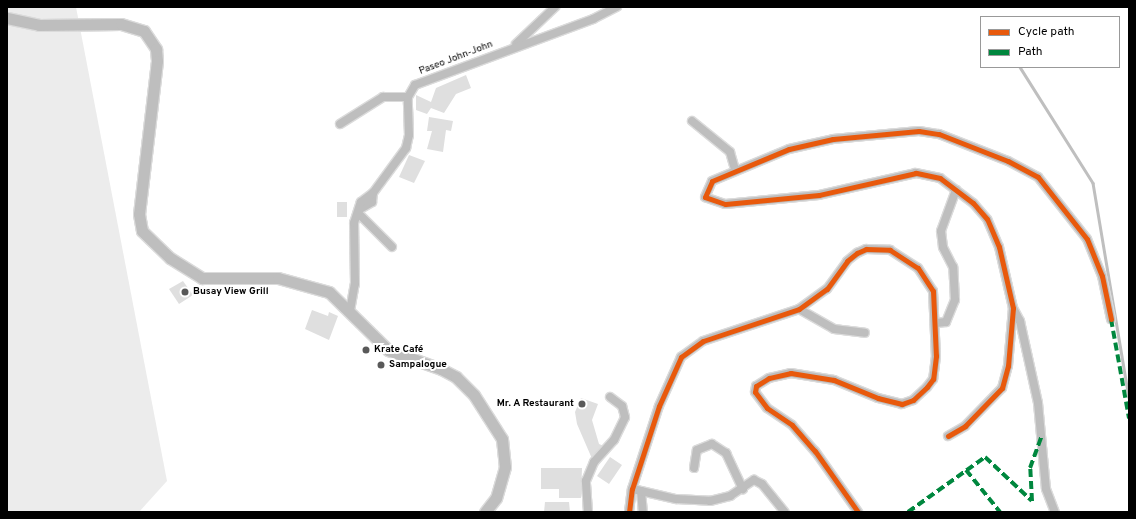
<!DOCTYPE html>
<meta charset="utf-8">
<style>
body{margin:0}
#map{position:relative;width:1136px;height:519px;overflow:hidden;background:#fff;font-family:Overpass,sans-serif}
div>[style]{position:absolute}
.green>*{inset:0;background:#ececec}
.stream>*{height:2.5px;margin:-1.25px;padding:0 1.25px;transform-origin:1.25px;border-radius:1.25px;background:#bfbfbf}
.building>*{inset:0;background:#dfdfdf}
.roads{filter:drop-shadow(1px 0 #dbdbdb) drop-shadow(-1px 0 #dbdbdb) drop-shadow(0 1px #dbdbdb) drop-shadow(0 -1px #dbdbdb)}
.minor>*{height:8px;margin:-4px;padding:0 4px;transform-origin:4px;border-radius:4px;background:#bebebe}
.major>*{height:11px;margin:-5.5px;padding:0 5.5px;transform-origin:5.5px;border-radius:5.5px;background:#bebebe}
.quiet>*{height:4px;margin-top:-2px;transform-origin:0;background:repeating-linear-gradient(90deg,#00873e 0 8px,transparent 0 12px)}
.cycleway>*{height:5px;margin:-2.5px;padding:0 2.5px;transform-origin:2.5px;border-radius:2.5px;background:#e8590c}
.dots>*{width:11px;height:11px;translate:-50% -50%;box-sizing:border-box;border:2px solid #fff;border-radius:50%}
span{translate:-50% -50%;white-space:nowrap;text-align:center;line-height:1.15;-webkit-text-stroke:4px #fff;paint-order:stroke}
.street-label{font-size:10px;color:#000}
.poi-label{font-size:10px;color:#000;font-weight:700}
.left{translate:0 -50%;text-align:left}
.right{translate:-100% -50%;text-align:right}
.frame{position:absolute;inset:0;border:8px solid #000;pointer-events:none}
.legend{position:absolute;left:980px;top:16px;width:140px;height:52px;box-sizing:border-box;background:#fff;border:1px solid #999;margin:0;padding:5px 7px;list-style:none;font-size:12px;color:#000}
.legend li{display:flex;align-items:center;gap:8px;height:20px}
.legend b{width:20px;border:1px solid #999}
</style>
<div id="map">
<div class="green">
<div style="clip-path:polygon(7px 7px,76px 7px,167px 481px,139px 512px,7px 512px)"></div>
</div>
<div class="stream">
<div style="left:1020px;top:67px;width:137px;rotate:57.8deg"></div>
<div style="left:1093px;top:183px;width:217px;rotate:80.5deg"></div>
</div>
<div class="building">
<div style="clip-path:polygon(466px 75px,471px 88px,456px 94px,444px 113px,431px 108px,427px 114px,416px 110px,416px 95px,431px 102px,436px 88px)"></div>
<div style="clip-path:polygon(429px 117px,453px 121px,451px 131px,446px 130px,443px 152px,427px 149px,432px 131px,427px 131px)"></div>
<div style="clip-path:polygon(409px 155px,425px 161px,414px 183px,399px 177px)"></div>
<div style="clip-path:polygon(337px 202px,347px 202px,347px 217px,337px 217px)"></div>
<div style="clip-path:polygon(183px 281px,193px 295px,179px 304px,169px 289px)"></div>
<div style="clip-path:polygon(312px 310px,328px 316px,329px 312px,338px 316px,329px 340px,305px 329px)"></div>
<div style="clip-path:polygon(581px 398px,598px 404px,592px 420px,599px 444px,604px 446px,593px 461px,577px 424px,575px 412px)"></div>
<div style="clip-path:polygon(610px 457px,622px 465px,609px 484px,597px 476px)"></div>
<div style="clip-path:polygon(541px 468px,582px 468px,581px 498px,559px 498px,559px 489px,541px 489px)"></div>
<div style="clip-path:polygon(545px 502px,569px 502px,570px 512px,544px 512px)"></div>
</div>
<div class="roads">
<div class="minor">
<div style="left:516px;top:44px;width:54px;rotate:-43.5deg"></div>
<div style="left:692px;top:121px;width:49px;rotate:39.2deg"></div>
<div style="left:730px;top:152px;width:19px;rotate:74deg"></div>
<div style="left:340px;top:124px;width:51px;rotate:-32.1deg"></div>
<div style="left:383px;top:97px;width:25px"></div>
<div style="left:360px;top:209px;width:14px;rotate:-30deg"></div>
<div style="left:372px;top:202px;width:9px;rotate:-84deg"></div>
<div style="left:373px;top:193px;width:56px;rotate:-53.7deg"></div>
<div style="left:406px;top:148px;width:13px;rotate:-77deg"></div>
<div style="left:409px;top:135px;width:38px;rotate:-92deg"></div>
<div style="left:408px;top:97px;width:14px;rotate:-60deg"></div>
<div style="left:415px;top:85px;width:190px;rotate:-20.3deg"></div>
<div style="left:593px;top:19px;width:27px;rotate:-27deg"></div>
<div style="left:358px;top:213px;width:48px;rotate:45deg"></div>
<div style="left:1013px;top:308px;width:15px;rotate:62deg"></div>
<div style="left:1020px;top:321px;width:84px;rotate:77.6deg"></div>
<div style="left:1038px;top:403px;width:86px;rotate:84.7deg"></div>
<div style="left:1046px;top:489px;width:25px;rotate:69deg"></div>
<div style="left:799px;top:309px;width:40px;rotate:29.7deg"></div>
<div style="left:834px;top:329px;width:31px;rotate:7deg"></div>
<div style="left:350px;top:311px;width:27px;rotate:-80deg"></div>
<div style="left:355px;top:284px;width:61px;rotate:-90.9deg"></div>
<div style="left:354px;top:223px;width:22px;rotate:-72deg"></div>
<div style="left:361px;top:202px;width:15px;rotate:-37deg"></div>
<div style="left:936px;top:323px;width:10px;rotate:-6deg"></div>
<div style="left:946px;top:322px;width:24px;rotate:-68deg"></div>
<div style="left:955px;top:300px;width:33px;rotate:-93deg"></div>
<div style="left:953px;top:267px;width:22px;rotate:-117deg"></div>
<div style="left:943px;top:247px;width:16px;rotate:-97deg"></div>
<div style="left:941px;top:231px;width:44px;rotate:-69.9deg"></div>
<div style="left:948px;top:436px;width:20px;rotate:-30deg"></div>
<div style="left:965px;top:426px;width:53px;rotate:-45.8deg"></div>
<div style="left:1002px;top:388px;width:23px;rotate:-75deg"></div>
<div style="left:1008px;top:366px;width:58px;rotate:-85.1deg"></div>
<div style="left:1013px;top:308px;width:63px;rotate:-102.9deg"></div>
<div style="left:999px;top:247px;width:30px;rotate:-113deg"></div>
<div style="left:987px;top:219px;width:21px;rotate:-131deg"></div>
<div style="left:973px;top:203px;width:41px;rotate:-142.9deg"></div>
<div style="left:940px;top:178px;width:25px;rotate:-168deg"></div>
<div style="left:916px;top:173px;width:99px;rotate:167.2deg"></div>
<div style="left:819px;top:195px;width:94px;rotate:174.5deg"></div>
<div style="left:725px;top:204px;width:21px;rotate:-161deg"></div>
<div style="left:705px;top:197px;width:17px;rotate:-66deg"></div>
<div style="left:712px;top:181px;width:83px;rotate:-22.6deg"></div>
<div style="left:789px;top:149px;width:45px;rotate:-12.8deg"></div>
<div style="left:833px;top:139px;width:86px;rotate:-5.3deg"></div>
<div style="left:919px;top:131px;width:20px;rotate:9deg"></div>
<div style="left:939px;top:134px;width:74px;rotate:21.4deg"></div>
<div style="left:1008px;top:161px;width:34px;rotate:28deg"></div>
<div style="left:1038px;top:177px;width:79px;rotate:51.7deg"></div>
<div style="left:1087px;top:239px;width:40px;rotate:68deg"></div>
<div style="left:1102px;top:276px;width:44px;rotate:78.2deg"></div>
<div style="left:694px;top:468px;width:18px;rotate:-81deg"></div>
<div style="left:697px;top:450px;width:16px;rotate:-22deg"></div>
<div style="left:712px;top:444px;width:17px;rotate:33deg"></div>
<div style="left:726px;top:453px;width:40px;rotate:65deg"></div>
<div style="left:637px;top:490px;width:4px;rotate:14deg"></div>
<div style="left:641px;top:491px;width:21px;rotate:85deg"></div>
<div style="left:641px;top:491px;width:36px;rotate:13deg"></div>
<div style="left:676px;top:499px;width:34px;rotate:3deg"></div>
<div style="left:710px;top:501px;width:21px;rotate:-14deg"></div>
<div style="left:730px;top:496px;width:29px;rotate:-34deg"></div>
<div style="left:754px;top:480px;width:9px;rotate:27deg"></div>
<div style="left:762px;top:484px;width:36px;rotate:51deg"></div>
<div style="left:588px;top:512px;width:31px;rotate:-94deg"></div>
<div style="left:586px;top:481px;width:21px;rotate:-67deg"></div>
<div style="left:594px;top:462px;width:30px;rotate:-48deg"></div>
<div style="left:614px;top:440px;width:25px;rotate:-64deg"></div>
<div style="left:625px;top:417px;width:11px;rotate:-105deg"></div>
<div style="left:622px;top:406px;width:15px;rotate:-143deg"></div>
<div style="left:629px;top:512px;width:23px;rotate:-83deg"></div>
<div style="left:632px;top:489px;width:87px;rotate:-72deg"></div>
<div style="left:659px;top:406px;width:54px;rotate:-65.8deg"></div>
<div style="left:681px;top:357px;width:27px;rotate:-36deg"></div>
<div style="left:703px;top:341px;width:101px;rotate:-18.4deg"></div>
<div style="left:799px;top:309px;width:34px;rotate:-36deg"></div>
<div style="left:827px;top:289px;width:34px;rotate:-54deg"></div>
<div style="left:847px;top:261px;width:13px;rotate:-39deg"></div>
<div style="left:857px;top:253px;width:10px;rotate:-24deg"></div>
<div style="left:866px;top:249px;width:24px;rotate:2deg"></div>
<div style="left:890px;top:250px;width:33px;rotate:33deg"></div>
<div style="left:918px;top:268px;width:27px;rotate:57deg"></div>
<div style="left:933px;top:291px;width:65px;rotate:87.4deg"></div>
<div style="left:936px;top:356px;width:23px;rotate:97deg"></div>
<div style="left:933px;top:379px;width:10px;rotate:127deg"></div>
<div style="left:927px;top:387px;width:19px;rotate:137deg"></div>
<div style="left:913px;top:400px;width:12px;rotate:160deg"></div>
<div style="left:902px;top:404px;width:25px;rotate:-166deg"></div>
<div style="left:878px;top:398px;width:48px;rotate:-157.8deg"></div>
<div style="left:834px;top:380px;width:44px;rotate:-170.8deg"></div>
<div style="left:791px;top:373px;width:23px;rotate:167deg"></div>
<div style="left:769px;top:378px;width:15px;rotate:148deg"></div>
<div style="left:756px;top:386px;width:6px;rotate:99deg"></div>
<div style="left:755px;top:392px;width:20px;rotate:53deg"></div>
<div style="left:767px;top:408px;width:30px;rotate:34deg"></div>
<div style="left:792px;top:425px;width:35px;rotate:49deg"></div>
<div style="left:815px;top:451px;width:75px;rotate:54.8deg"></div>
</div>
<div class="major">
<div style="left:7px;top:18px;width:33px;rotate:12deg"></div>
<div style="left:39px;top:25px;width:82px;rotate:-0.7deg"></div>
<div style="left:121px;top:24px;width:24px;rotate:17deg"></div>
<div style="left:144px;top:31px;width:22px;rotate:56deg"></div>
<div style="left:156px;top:49px;width:12px;rotate:85deg"></div>
<div style="left:157px;top:61px;width:154px;rotate:96.7deg"></div>
<div style="left:139px;top:214px;width:17px;rotate:80deg"></div>
<div style="left:142px;top:231px;width:39px;rotate:44deg"></div>
<div style="left:170px;top:258px;width:38px;rotate:32deg"></div>
<div style="left:202px;top:278px;width:76px"></div>
<div style="left:278px;top:278px;width:53px;rotate:15.4deg"></div>
<div style="left:329px;top:292px;width:83px;rotate:44.5deg"></div>
<div style="left:388px;top:350px;width:56px;rotate:19.7deg"></div>
<div style="left:441px;top:369px;width:17px;rotate:28deg"></div>
<div style="left:456px;top:377px;width:25px;rotate:45deg"></div>
<div style="left:474px;top:395px;width:52px;rotate:57.5deg"></div>
<div style="left:502px;top:439px;width:28px;rotate:84deg"></div>
<div style="left:505px;top:467px;width:32px;rotate:106deg"></div>
<div style="left:496px;top:498px;width:18px;rotate:128deg"></div>
</div>
</div>
<div class="quiet">
<div style="left:1111px;top:319px;width:101px;rotate:79.7deg"></div>
<div style="left:966px;top:470px;width:54px;rotate:51deg"></div>
<div style="left:908px;top:512px;width:95px;rotate:-35.5deg"></div>
<div style="left:985px;top:457px;width:64px;rotate:43.1deg"></div>
<div style="left:1032px;top:501px;width:33px;rotate:-93deg"></div>
<div style="left:1030px;top:468px;width:35px;rotate:-70deg"></div>
</div>
<div class="cycleway">
<div style="left:948px;top:436px;width:20px;rotate:-30deg"></div>
<div style="left:965px;top:426px;width:53px;rotate:-45.8deg"></div>
<div style="left:1002px;top:388px;width:23px;rotate:-75deg"></div>
<div style="left:1008px;top:366px;width:58px;rotate:-85.1deg"></div>
<div style="left:1013px;top:308px;width:63px;rotate:-102.9deg"></div>
<div style="left:999px;top:247px;width:30px;rotate:-113deg"></div>
<div style="left:987px;top:219px;width:21px;rotate:-131deg"></div>
<div style="left:973px;top:203px;width:41px;rotate:-142.9deg"></div>
<div style="left:940px;top:178px;width:25px;rotate:-168deg"></div>
<div style="left:916px;top:173px;width:99px;rotate:167.2deg"></div>
<div style="left:819px;top:195px;width:94px;rotate:174.5deg"></div>
<div style="left:725px;top:204px;width:21px;rotate:-161deg"></div>
<div style="left:705px;top:197px;width:17px;rotate:-66deg"></div>
<div style="left:712px;top:181px;width:83px;rotate:-22.6deg"></div>
<div style="left:789px;top:149px;width:45px;rotate:-12.8deg"></div>
<div style="left:833px;top:139px;width:86px;rotate:-5.3deg"></div>
<div style="left:919px;top:131px;width:20px;rotate:9deg"></div>
<div style="left:939px;top:134px;width:74px;rotate:21.4deg"></div>
<div style="left:1008px;top:161px;width:34px;rotate:28deg"></div>
<div style="left:1038px;top:177px;width:79px;rotate:51.7deg"></div>
<div style="left:1087px;top:239px;width:40px;rotate:68deg"></div>
<div style="left:1102px;top:276px;width:44px;rotate:78.2deg"></div>
<div style="left:629px;top:512px;width:23px;rotate:-83deg"></div>
<div style="left:632px;top:489px;width:87px;rotate:-72deg"></div>
<div style="left:659px;top:406px;width:54px;rotate:-65.8deg"></div>
<div style="left:681px;top:357px;width:27px;rotate:-36deg"></div>
<div style="left:703px;top:341px;width:101px;rotate:-18.4deg"></div>
<div style="left:799px;top:309px;width:34px;rotate:-36deg"></div>
<div style="left:827px;top:289px;width:34px;rotate:-54deg"></div>
<div style="left:847px;top:261px;width:13px;rotate:-39deg"></div>
<div style="left:857px;top:253px;width:10px;rotate:-24deg"></div>
<div style="left:866px;top:249px;width:24px;rotate:2deg"></div>
<div style="left:890px;top:250px;width:33px;rotate:33deg"></div>
<div style="left:918px;top:268px;width:27px;rotate:57deg"></div>
<div style="left:933px;top:291px;width:65px;rotate:87.4deg"></div>
<div style="left:936px;top:356px;width:23px;rotate:97deg"></div>
<div style="left:933px;top:379px;width:10px;rotate:127deg"></div>
<div style="left:927px;top:387px;width:19px;rotate:137deg"></div>
<div style="left:913px;top:400px;width:12px;rotate:160deg"></div>
<div style="left:902px;top:404px;width:25px;rotate:-166deg"></div>
<div style="left:878px;top:398px;width:48px;rotate:-157.8deg"></div>
<div style="left:834px;top:380px;width:44px;rotate:-170.8deg"></div>
<div style="left:791px;top:373px;width:23px;rotate:167deg"></div>
<div style="left:769px;top:378px;width:15px;rotate:148deg"></div>
<div style="left:756px;top:386px;width:6px;rotate:99deg"></div>
<div style="left:755px;top:392px;width:20px;rotate:53deg"></div>
<div style="left:767px;top:408px;width:30px;rotate:34deg"></div>
<div style="left:792px;top:425px;width:35px;rotate:49deg"></div>
<div style="left:815px;top:451px;width:75px;rotate:54.8deg"></div>
</div>
<div class="dots">
<div style="left:185px;top:292px;background:#595959"></div>
<div style="left:366px;top:350px;background:#595959"></div>
<div style="left:381px;top:365px;background:#595959"></div>
<div style="left:582px;top:404px;background:#595959"></div>
</div>
<div class="street-label">
<span style="left:456px;top:58px;rotate:-21deg">Paseo John-John</span>
</div>
<div class="poi-label">
<span class="left" style="left:193px;top:292px">Busay View Grill</span>
<span class="left" style="left:374px;top:350px">Krate Café</span>
<span class="left" style="left:389px;top:365px">Sampalogue</span>
<span class="right" style="left:574px;top:404px">Mr. A Restaurant</span>
</div>
<div class="frame"></div>
<ul class="legend">
<li><b style="height:5px;background:#e8590c"></b>Cycle path</li>
<li><b style="height:5px;background:#00873e"></b>Path</li>
</ul>
</div>
